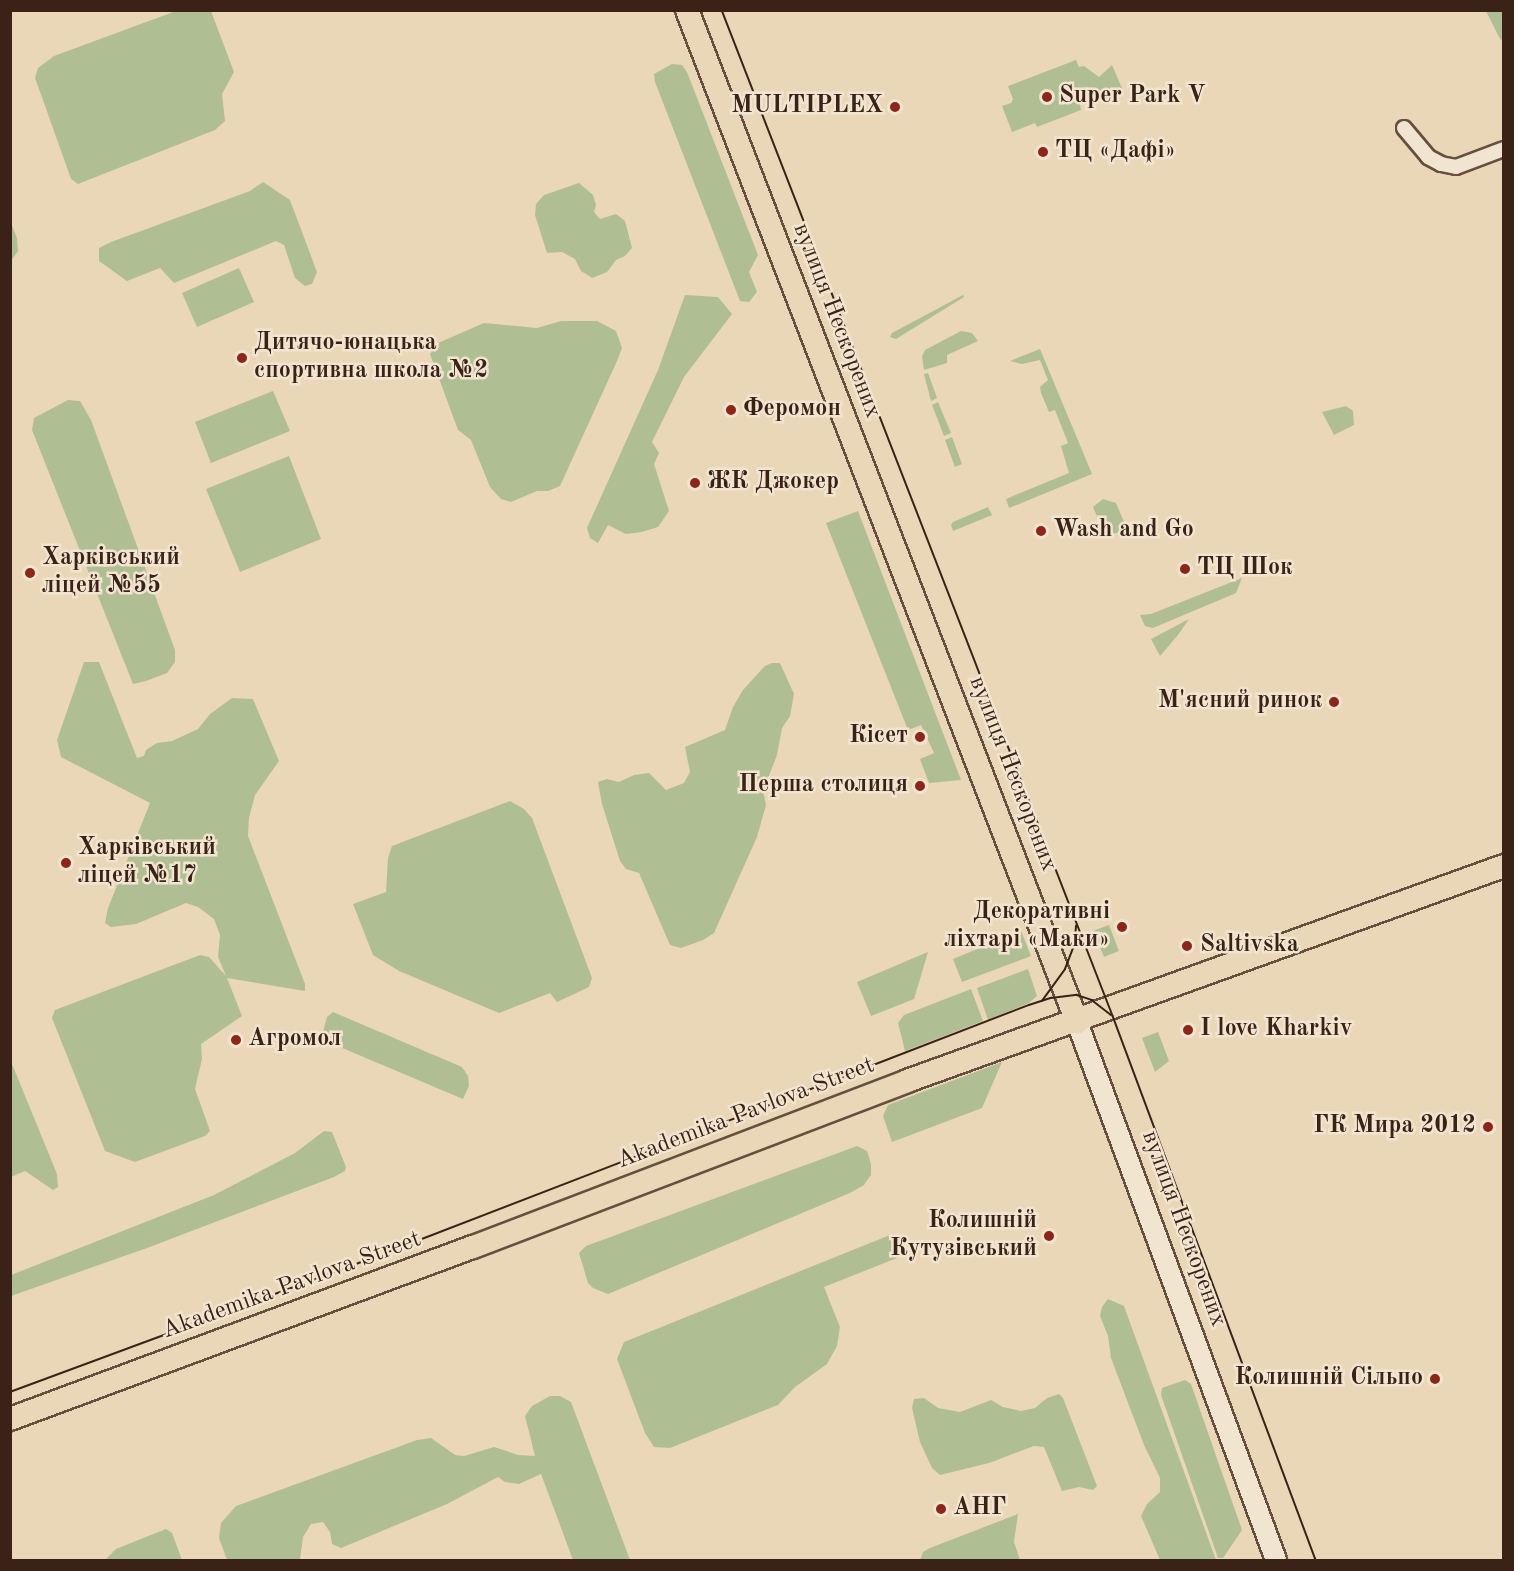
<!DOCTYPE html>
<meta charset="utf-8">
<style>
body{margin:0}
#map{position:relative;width:1514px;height:1571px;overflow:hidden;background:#e9d7b7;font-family:"Old Standard TT",serif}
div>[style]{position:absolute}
.green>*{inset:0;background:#b0bf93}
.roads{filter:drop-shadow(2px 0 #664f3f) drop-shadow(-2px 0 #664f3f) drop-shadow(0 2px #664f3f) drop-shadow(0 -2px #664f3f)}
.minor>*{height:14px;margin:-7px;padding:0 7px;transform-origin:7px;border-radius:7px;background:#f1e5d0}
.secondary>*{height:20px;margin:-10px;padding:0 10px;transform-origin:10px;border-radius:10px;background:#f1e5d0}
.primary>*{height:22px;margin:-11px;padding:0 11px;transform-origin:11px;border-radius:11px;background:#e9d7b7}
.tram>*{height:1.5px;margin:-0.75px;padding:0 0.75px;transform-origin:0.75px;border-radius:0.75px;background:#3a2217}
.dots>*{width:16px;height:16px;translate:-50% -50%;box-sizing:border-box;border:3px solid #f1e5d0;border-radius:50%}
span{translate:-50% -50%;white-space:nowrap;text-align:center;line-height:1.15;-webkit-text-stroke:5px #f1e5d0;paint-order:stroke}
.poi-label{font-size:24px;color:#3a2217;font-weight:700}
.left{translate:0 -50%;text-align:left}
.right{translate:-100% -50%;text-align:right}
.street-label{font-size:24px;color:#3a2217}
.frame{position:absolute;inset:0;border:12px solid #3a2217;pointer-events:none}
</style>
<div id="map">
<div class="green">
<div style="clip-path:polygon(176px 11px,211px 11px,234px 72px,222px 94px,225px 121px,215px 130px,78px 184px,71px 179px,43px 100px,35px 78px,38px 68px,54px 56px)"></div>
<div style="clip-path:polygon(1486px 11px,1503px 11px,1503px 42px,1499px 37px)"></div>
<div style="clip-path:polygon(1076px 60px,1079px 67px,1084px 66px,1099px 77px,1112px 65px,1122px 88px,1103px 96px,1098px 91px,1079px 98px,1081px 110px,1037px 127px,1035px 123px,1012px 132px,1002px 106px,1011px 103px,1013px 99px,1008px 86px)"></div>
<div style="clip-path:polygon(672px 64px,682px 65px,687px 72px,758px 255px,749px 272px,757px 292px,749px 302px,740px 301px,655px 82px,654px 74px)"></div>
<div style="clip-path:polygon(263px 182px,290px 200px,317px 272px,312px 284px,305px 286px,295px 278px,284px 245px,276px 241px,174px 283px,160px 268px,127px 281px,99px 261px,99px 248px,111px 242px,250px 191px)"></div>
<div style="clip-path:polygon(579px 183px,593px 195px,596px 205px,594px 212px,600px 219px,616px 214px,625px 221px,632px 248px,625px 256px,616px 260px,607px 272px,592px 278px,581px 271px,575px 259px,562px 252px,547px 253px,535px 215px,536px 204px,544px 195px)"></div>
<div style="clip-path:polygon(10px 220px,17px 238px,18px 251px,11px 261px)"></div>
<div style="clip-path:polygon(239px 268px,254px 302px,197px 327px,182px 293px)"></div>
<div style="clip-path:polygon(685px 295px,718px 297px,732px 314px,684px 377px,652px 442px,659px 453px,654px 464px,669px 511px,658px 527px,642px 532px,626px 534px,608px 525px,598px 543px,590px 538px,587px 528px,658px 370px)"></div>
<div style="clip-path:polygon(963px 295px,964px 297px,896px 339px,890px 337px,892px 333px)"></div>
<div style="clip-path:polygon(561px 321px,597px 321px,616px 331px,622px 348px,617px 361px,560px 486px,548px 491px,537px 491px,511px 502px,501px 499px,490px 487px,471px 440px,458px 430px,430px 354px,438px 343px,484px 323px,537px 328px)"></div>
<div style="clip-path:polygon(961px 331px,972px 333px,978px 341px,947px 355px,947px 363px,924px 370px,922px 356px,925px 350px)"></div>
<div style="clip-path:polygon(1040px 349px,1092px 474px,1009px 508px,1006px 499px,1069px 473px,1061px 446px,1068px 443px,1055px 410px,1049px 412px,1041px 393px,1040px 387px,1048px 380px,1040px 360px,1022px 364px,1010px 361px)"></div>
<div style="clip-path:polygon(928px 373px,937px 398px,931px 401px,924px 374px)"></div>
<div style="clip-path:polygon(273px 391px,290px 431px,211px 463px,195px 422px)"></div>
<div style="clip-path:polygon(68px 400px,80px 401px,91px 420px,175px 650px,175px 662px,167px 673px,146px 681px,133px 684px,32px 430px,34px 418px)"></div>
<div style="clip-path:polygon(938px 402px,951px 433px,944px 436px,932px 405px)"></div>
<div style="clip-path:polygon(1346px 406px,1353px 411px,1354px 425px,1334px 435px,1322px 412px)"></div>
<div style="clip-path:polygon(952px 437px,962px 464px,955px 467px,945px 440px)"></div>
<div style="clip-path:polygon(289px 456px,321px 539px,240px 572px,206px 489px)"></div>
<div style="clip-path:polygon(1103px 499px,1116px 503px,1127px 529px,1106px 537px,1093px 507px)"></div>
<div style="clip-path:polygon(988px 507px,992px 515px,953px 531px,951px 525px,953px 522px)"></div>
<div style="clip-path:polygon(858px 511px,961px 780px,929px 783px,920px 759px,934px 753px,921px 725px,908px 730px,826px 523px)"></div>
<div style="clip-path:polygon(1242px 578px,1236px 593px,1153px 628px,1145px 626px,1140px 615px,1151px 614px)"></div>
<div style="clip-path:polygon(1189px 619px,1178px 635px,1160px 656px,1151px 639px)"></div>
<div style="clip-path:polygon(84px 662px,99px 662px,137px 758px,144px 756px,146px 750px,157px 743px,172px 741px,198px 729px,210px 714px,232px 698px,253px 699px,279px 761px,255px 795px,249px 818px,248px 836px,305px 984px,305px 991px,227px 978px,242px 1016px,201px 1044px,202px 1059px,195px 1089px,210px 1131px,205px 1136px,135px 1162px,105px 1151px,52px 1018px,55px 1010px,200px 955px,209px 957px,226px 976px,218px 957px,220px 935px,214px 919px,198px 907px,186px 903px,136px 924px,111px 927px,105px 923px,108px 908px,150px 803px,61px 757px,57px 740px)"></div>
<div style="clip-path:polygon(772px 663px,780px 663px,794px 694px,790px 716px,782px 728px,777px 755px,763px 791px,766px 805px,757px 837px,714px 933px,703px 940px,681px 948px,670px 945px,639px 873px,626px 869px,620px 861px,602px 804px,598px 782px,607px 779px,619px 782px,634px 775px,649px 773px,666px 790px,684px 783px,690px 772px,685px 747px,725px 730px,733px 707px,743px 690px,765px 666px)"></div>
<div style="clip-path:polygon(510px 801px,524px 809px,532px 818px,592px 978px,589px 987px,557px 1002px,550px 993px,499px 1013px,399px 971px,373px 955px,353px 904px,386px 892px,388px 858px,392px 846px)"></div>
<div style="clip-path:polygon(1109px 925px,1119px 951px,1104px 957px,1093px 931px)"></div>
<div style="clip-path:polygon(1021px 931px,1031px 956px,962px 982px,953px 959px)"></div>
<div style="clip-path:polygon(928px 952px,914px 999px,871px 1016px,857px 982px)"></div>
<div style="clip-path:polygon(1028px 969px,1037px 996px,1029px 1003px,988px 1020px,977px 988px)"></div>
<div style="clip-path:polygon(971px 989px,983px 1021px,905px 1051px,898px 1023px,904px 1015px)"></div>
<div style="clip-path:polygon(333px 1012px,462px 1067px,468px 1076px,469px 1086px,463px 1099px,321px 1039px,327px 1017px)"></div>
<div style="clip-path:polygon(1158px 1032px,1169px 1061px,1155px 1072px,1142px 1038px)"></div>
<div style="clip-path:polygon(10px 1059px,57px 1174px,58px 1187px,53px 1190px,25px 1171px,11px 1177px)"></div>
<div style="clip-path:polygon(1002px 1062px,982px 1108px,892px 1142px,883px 1116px,888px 1105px)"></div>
<div style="clip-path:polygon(324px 1131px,332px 1132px,346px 1167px,345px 1171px,334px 1177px,147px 1248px,11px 1296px,11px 1275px,214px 1195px,295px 1153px)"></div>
<div style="clip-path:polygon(857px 1146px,867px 1151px,871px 1164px,871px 1175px,864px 1185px,850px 1193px,608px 1294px,593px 1288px,588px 1283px,579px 1253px,586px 1246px)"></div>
<div style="clip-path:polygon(890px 1235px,899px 1244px,901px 1252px,897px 1258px,824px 1287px,840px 1327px,837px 1346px,827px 1364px,795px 1387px,778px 1405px,670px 1448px,654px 1447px,645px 1433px,617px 1359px,624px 1342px)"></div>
<div style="clip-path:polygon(1108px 1299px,1124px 1306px,1216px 1560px,1160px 1560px,1141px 1516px,1147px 1504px,1160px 1492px,1160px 1478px,1144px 1445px,1111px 1358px,1108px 1336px,1100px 1316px,1102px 1307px)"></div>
<div style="clip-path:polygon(1185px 1380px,1191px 1384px,1242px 1530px,1223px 1558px,1218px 1558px,1161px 1395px,1162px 1388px)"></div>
<div style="clip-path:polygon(1059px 1394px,1063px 1398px,1097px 1486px,1093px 1490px,1079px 1487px,1062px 1491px,1044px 1447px,1034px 1446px,989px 1463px,940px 1475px,932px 1468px,920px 1442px,912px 1408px,914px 1399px,924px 1398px,938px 1408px,960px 1412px,991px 1400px,1003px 1407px,1021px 1411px,1035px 1408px,1047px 1398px)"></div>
<div style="clip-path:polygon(550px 1396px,560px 1396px,571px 1402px,630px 1560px,573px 1560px,541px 1474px,519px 1484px,505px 1482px,498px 1477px,447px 1504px,341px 1548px,332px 1544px,330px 1532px,323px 1522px,311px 1524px,303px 1537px,300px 1560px,227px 1560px,219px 1538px,221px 1523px,236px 1506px,417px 1440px,431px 1438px,455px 1455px,464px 1456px,494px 1447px,518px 1455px,535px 1456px,525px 1416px,532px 1406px)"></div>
<div style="clip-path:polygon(1018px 1514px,1014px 1542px,1020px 1560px,920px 1560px,923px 1552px,930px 1548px)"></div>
<div style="clip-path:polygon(166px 1529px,172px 1533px,182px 1560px,105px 1560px,116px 1549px)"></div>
</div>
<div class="roads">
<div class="minor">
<div style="left:1404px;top:128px;width:38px;rotate:50deg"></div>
<div style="left:1428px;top:157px;width:15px;rotate:28deg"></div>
<div style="left:1441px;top:164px;width:15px;rotate:11deg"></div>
<div style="left:1456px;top:167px;width:51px;rotate:-20.6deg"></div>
</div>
<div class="secondary">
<div style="left:1077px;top:1022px;width:574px;rotate:69.7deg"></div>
</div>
<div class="primary">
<div style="left:687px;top:10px;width:1085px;rotate:68.92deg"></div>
<div style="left:10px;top:1419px;width:494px;rotate:-20.4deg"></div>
<div style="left:473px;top:1247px;width:465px;rotate:-20.9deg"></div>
<div style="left:907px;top:1081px;width:635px;rotate:-19.81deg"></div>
</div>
</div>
<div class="tram">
<div style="left:722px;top:10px;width:1079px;rotate:68.76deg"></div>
<div style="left:1113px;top:1016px;width:581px;rotate:69.54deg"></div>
<div style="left:1042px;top:1001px;width:39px;rotate:-54deg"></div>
<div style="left:1065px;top:969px;width:25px;rotate:-69deg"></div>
<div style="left:1074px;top:946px;width:20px;rotate:-84deg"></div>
<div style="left:10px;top:1392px;width:398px;rotate:-20.3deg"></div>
<div style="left:383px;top:1254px;width:692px;rotate:-21.08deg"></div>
<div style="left:1029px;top:1005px;width:23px;rotate:-18deg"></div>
<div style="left:1051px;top:998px;width:26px;rotate:-7deg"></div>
<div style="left:1077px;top:995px;width:16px;rotate:18deg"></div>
<div style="left:1092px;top:1000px;width:24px;rotate:38deg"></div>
</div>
<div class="dots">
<div style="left:1047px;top:97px;background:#8f2418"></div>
<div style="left:895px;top:107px;background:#8f2418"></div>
<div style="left:1043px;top:152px;background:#8f2418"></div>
<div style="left:242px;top:358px;background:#8f2418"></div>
<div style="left:731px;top:410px;background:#8f2418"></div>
<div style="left:695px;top:483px;background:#8f2418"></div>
<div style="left:1041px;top:531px;background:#8f2418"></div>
<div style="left:1185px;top:569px;background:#8f2418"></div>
<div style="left:30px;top:573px;background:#8f2418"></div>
<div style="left:1334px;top:702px;background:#8f2418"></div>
<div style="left:920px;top:737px;background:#8f2418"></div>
<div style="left:920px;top:786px;background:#8f2418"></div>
<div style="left:66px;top:863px;background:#8f2418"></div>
<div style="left:1122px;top:927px;background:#8f2418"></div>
<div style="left:1187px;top:946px;background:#8f2418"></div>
<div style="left:1188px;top:1030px;background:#8f2418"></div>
<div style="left:236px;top:1040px;background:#8f2418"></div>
<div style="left:1488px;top:1127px;background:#8f2418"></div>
<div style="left:1049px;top:1236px;background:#8f2418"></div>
<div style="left:1435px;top:1379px;background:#8f2418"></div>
<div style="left:941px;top:1509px;background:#8f2418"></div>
</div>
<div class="poi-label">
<span class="left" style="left:1059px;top:97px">Super Park V</span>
<span class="right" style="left:883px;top:107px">MULTIPLEX</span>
<span class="left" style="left:1055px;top:152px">ТЦ «Дафі»</span>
<span class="left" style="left:254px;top:358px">Дитячо-юнацька<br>спортивна школа №2</span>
<span class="left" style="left:743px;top:410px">Феромон</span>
<span class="left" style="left:707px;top:483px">ЖК Джокер</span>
<span class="left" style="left:1053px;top:531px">Wash and Go</span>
<span class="left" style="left:42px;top:573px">Харківський<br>ліцей №55</span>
<span class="left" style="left:1197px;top:569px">ТЦ Шок</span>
<span class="right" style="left:1322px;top:702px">М'ясний ринок</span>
<span class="right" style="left:908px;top:737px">Кісет</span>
<span class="right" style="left:908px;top:786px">Перша столиця</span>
<span class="left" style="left:78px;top:863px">Харківський<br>ліцей №17</span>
<span class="right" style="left:1110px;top:927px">Декоративні<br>ліхтарі «Маки»</span>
<span class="left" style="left:1200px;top:946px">Saltivska</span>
<span class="left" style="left:1200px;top:1030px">I love Kharkiv</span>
<span class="left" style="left:248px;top:1040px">Агромол</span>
<span class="right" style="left:1476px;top:1127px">ГК Мира 2012</span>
<span class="right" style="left:1037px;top:1236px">Колишній<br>Кутузівський</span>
<span class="right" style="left:1423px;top:1379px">Колишній Сільпо</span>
<span class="left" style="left:953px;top:1509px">АНГ</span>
</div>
<div class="street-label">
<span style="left:836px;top:321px;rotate:69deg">вулиця Нескорених</span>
<span style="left:1012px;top:774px;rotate:69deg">вулиця Нескорених</span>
<span style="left:746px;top:1114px;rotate:-21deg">Akademika Pavlova Street</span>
<span style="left:1183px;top:1229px;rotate:70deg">вулиця Нескорених</span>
<span style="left:292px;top:1286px;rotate:-20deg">Akademika Pavlova Street</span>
</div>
<div class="frame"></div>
</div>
